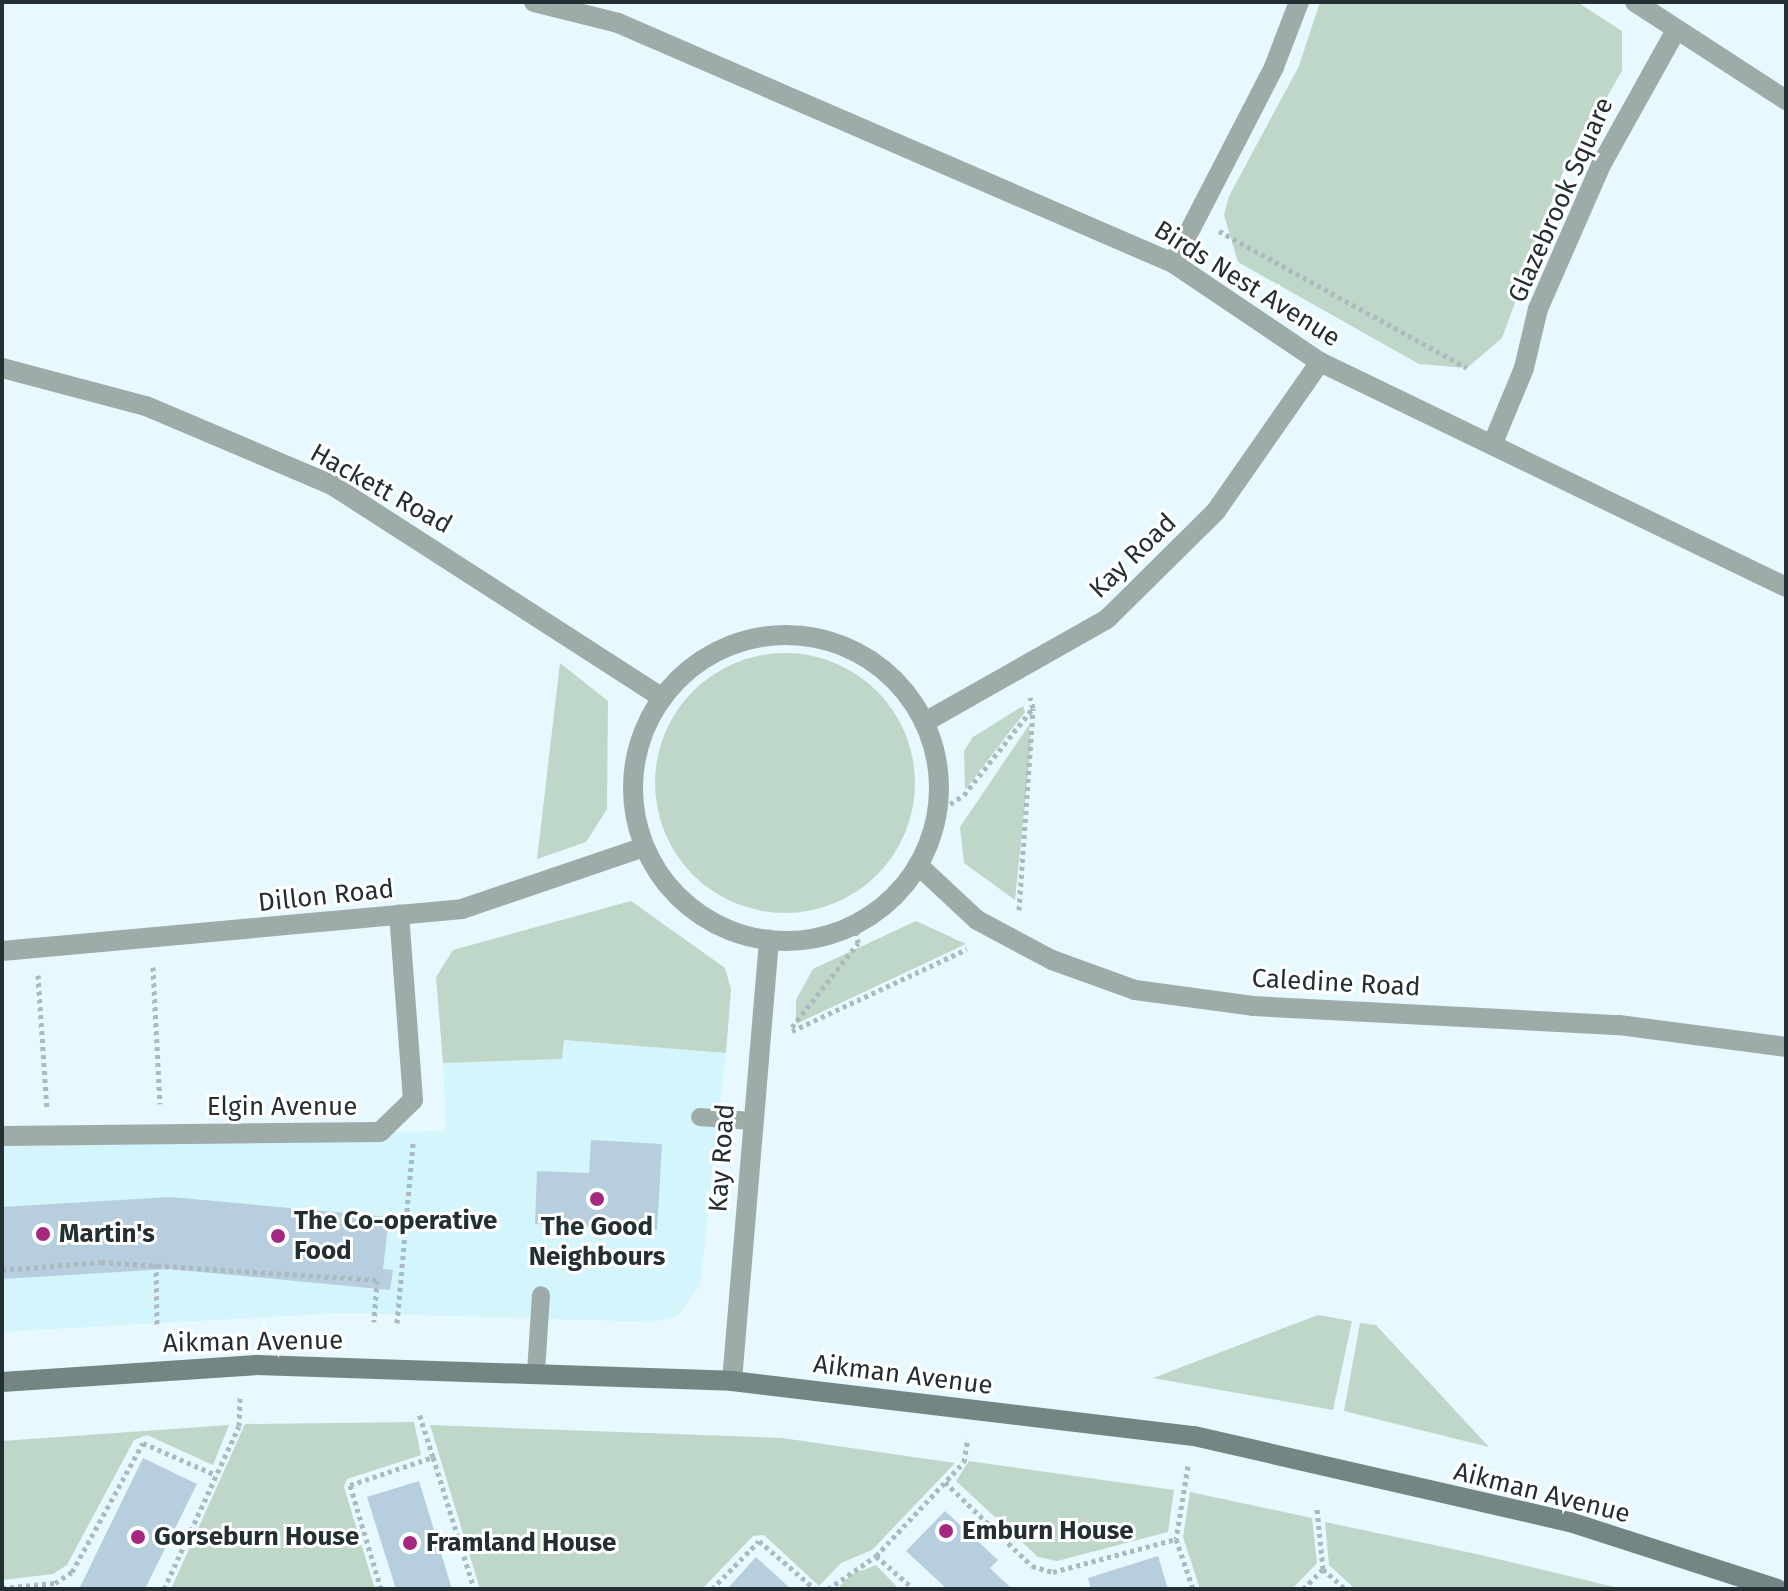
<!DOCTYPE html>
<style>
body{margin:0}
#map{position:relative;width:1788px;height:1591px;overflow:hidden;background:#e7f9fe;font-family:"Fira Sans",sans-serif}
div>[style]{position:absolute}
.built>*{inset:0;background:#d5f5fd}
.green>*{inset:0;background:#bed7c9}
.round{border-radius:50%}
.building>*{inset:0;background:#b7cede}
.path>*{height:5px;margin-top:-2.5px;transform-origin:0;background:repeating-linear-gradient(90deg,#aababf 0 4px,transparent 0 8px)}
.lane>*{height:18px;margin:-9px;padding:0 9px;transform-origin:9px;border-radius:9px;background:#9daba9}
.street>*{height:20px;margin:-10px;padding:0 10px;transform-origin:10px;border-radius:10px;background:#9daba9}
.street>.ring{margin:-10px;padding:0;box-sizing:content-box;background:none;border:20px solid #9daba9;border-radius:50%}
.secondary>*{height:20px;margin:-10px;padding:0 10px;transform-origin:10px;border-radius:10px;background:#738684}
.dots>*{width:22px;height:22px;translate:-50% -50%;box-sizing:border-box;border:4px solid #fff;border-radius:50%}
span{translate:-50% -50%;white-space:nowrap;text-align:center;line-height:1.15;-webkit-text-stroke:6px #fff;paint-order:stroke}
.street-label{font-size:26px;color:#232f32}
.poi-label{font-size:26px;color:#232f32;font-weight:700}
.left{translate:0 -50%;text-align:left}
.frame{position:absolute;inset:0;border:4px solid #232f32;pointer-events:none}
</style>
<div id="map">
<div class="built">
<div style="clip-path:polygon(564px 1040px,726px 1053px,700px 1286px,677px 1316px,653px 1322px,342px 1313px,2px 1332px,2px 1136px,446px 1131px,443px 1063px,562px 1059px)"></div>
</div>
<div class="green">
<div style="clip-path:polygon(1320px 2px,1577px 2px,1622px 31px,1622px 71px,1562px 174px,1502px 338px,1467px 368px,1419px 364px,1238px 262px,1224px 215px,1229px 196px,1299px 66px)"></div>
<div class="round" style="left:655px;top:653px;width:260px;height:260px"></div>
<div style="clip-path:polygon(560px 663px,608px 701px,607px 809px,586px 842px,537px 859px)"></div>
<div style="clip-path:polygon(1023px 706px,1025px 712px,965px 790px,964px 751px,973px 737px)"></div>
<div style="clip-path:polygon(1029px 725px,1031px 744px,1015px 900px,964px 863px,960px 827px)"></div>
<div style="clip-path:polygon(631px 901px,725px 968px,731px 989px,726px 1053px,564px 1040px,562px 1059px,443px 1063px,436px 977px,453px 950px)"></div>
<div style="clip-path:polygon(916px 921px,966px 944px,796px 1024px,796px 1000px,813px 969px)"></div>
<div style="clip-path:polygon(1318px 1315px,1352px 1321px,1333px 1410px,1153px 1378px)"></div>
<div style="clip-path:polygon(1360px 1323px,1376px 1325px,1489px 1447px,1344px 1411px)"></div>
<div style="clip-path:polygon(414px 1422px,421px 1455px,347px 1479px,344px 1487px,375px 1589px,171px 1589px,245px 1424px)"></div>
<div style="clip-path:polygon(229px 1425px,213px 1465px,147px 1435px,134px 1440px,67px 1565px,53px 1574px,2px 1580px,2px 1441px)"></div>
<div style="clip-path:polygon(430px 1425px,782px 1438px,955px 1463px,872px 1550px,841px 1563px,819px 1586px,764px 1535px,753px 1536px,702px 1589px,480px 1589px)"></div>
<div style="clip-path:polygon(969px 1461px,1174px 1490px,1168px 1532px,1057px 1561px,1038px 1557px,956px 1481px)"></div>
<div style="clip-path:polygon(1190px 1492px,1312px 1518px,1317px 1563px,1292px 1589px,1200px 1589px,1183px 1537px)"></div>
<div style="clip-path:polygon(1325px 1522px,1481px 1555px,1623px 1589px,1355px 1589px,1329px 1565px)"></div>
<div style="clip-path:polygon(876px 1565px,899px 1589px,837px 1589px,850px 1575px)"></div>
</div>
<div class="building">
<div style="clip-path:polygon(591px 1140px,662px 1144px,657px 1230px,535px 1224px,537px 1171px,589px 1173px)"></div>
<div style="clip-path:polygon(170px 1197px,389px 1217px,383px 1269px,393px 1270px,390px 1290px,169px 1269px,2px 1279px,2px 1207px)"></div>
<div style="clip-path:polygon(143px 1458px,197px 1484px,145px 1589px,79px 1589px)"></div>
<div style="clip-path:polygon(419px 1481px,452px 1589px,396px 1589px,367px 1497px)"></div>
<div style="clip-path:polygon(945px 1511px,998px 1560px,990px 1568px,1012px 1589px,947px 1589px,906px 1551px)"></div>
<div style="clip-path:polygon(1158px 1556px,1168px 1589px,1091px 1589px,1088px 1578px)"></div>
<div style="clip-path:polygon(756px 1557px,791px 1589px,727px 1589px)"></div>
</div>
<div class="path">
<div style="left:1219px;top:231px;width:283px;rotate:28.9deg"></div>
<div style="left:937px;top:813px;width:32px;rotate:-34deg"></div>
<div style="left:964px;top:795px;width:111px;rotate:-51.6deg"></div>
<div style="left:1033px;top:708px;width:11px;rotate:-105deg"></div>
<div style="left:1019px;top:910px;width:202px;rotate:-86deg"></div>
<div style="left:153px;top:967px;width:137px;rotate:87.1deg"></div>
<div style="left:38px;top:975px;width:134px;rotate:86.2deg"></div>
<div style="left:792px;top:1027px;width:107px;rotate:-51.8deg"></div>
<div style="left:858px;top:943px;width:20px;rotate:-96deg"></div>
<div style="left:792px;top:1031px;width:193px;rotate:-25.1deg"></div>
<div style="left:156px;top:1264px;width:61px;rotate:89.1deg"></div>
<div style="left:2px;top:1270px;width:99px;rotate:-4.6deg"></div>
<div style="left:101px;top:1262px;width:277px;rotate:3.7deg"></div>
<div style="left:377px;top:1280px;width:42px;rotate:94.1deg"></div>
<div style="left:397px;top:1323px;width:182px;rotate:-84.9deg"></div>
<div style="left:433px;top:1457px;width:138px;rotate:72.7deg"></div>
<div style="left:1188px;top:1466px;width:74px;rotate:99.3deg"></div>
<div style="left:1176px;top:1539px;width:53px;rotate:71.2deg"></div>
<div style="left:945px;top:1482px;width:121px;rotate:44deg"></div>
<div style="left:1032px;top:1566px;width:22px;rotate:16deg"></div>
<div style="left:1053px;top:1572px;width:127px;rotate:-15deg"></div>
<div style="left:876px;top:1556px;width:50px;rotate:41deg"></div>
<div style="left:1323px;top:1569px;width:30px;rotate:42deg"></div>
<div style="left:2px;top:1588px;width:53px;rotate:-5.4deg"></div>
<div style="left:55px;top:1583px;width:20px;rotate:-33deg"></div>
<div style="left:72px;top:1572px;width:147px;rotate:-61.2deg"></div>
<div style="left:143px;top:1443px;width:80px;rotate:23.7deg"></div>
<div style="left:164px;top:1589px;width:179px;rotate:-65.3deg"></div>
<div style="left:239px;top:1426px;width:31px;rotate:-88deg"></div>
<div style="left:381px;top:1589px;width:109px;rotate:-106.6deg"></div>
<div style="left:350px;top:1485px;width:88px;rotate:-18.6deg"></div>
<div style="left:433px;top:1457px;width:46px;rotate:-107.7deg"></div>
<div style="left:712px;top:1589px;width:67px;rotate:-45.6deg"></div>
<div style="left:759px;top:1541px;width:74px;rotate:40.6deg"></div>
<div style="left:828px;top:1589px;width:58px;rotate:-34.5deg"></div>
<div style="left:876px;top:1556px;width:129px;rotate:-46.9deg"></div>
<div style="left:964px;top:1462px;width:24px;rotate:-81deg"></div>
<div style="left:1303px;top:1589px;width:28px;rotate:-45deg"></div>
<div style="left:1323px;top:1569px;width:60px;rotate:-95.7deg"></div>
</div>
<div class="lane">
<div style="left:700px;top:1117px;width:51px;rotate:4.5deg"></div>
<div style="left:536px;top:1372px;width:77px;rotate:-86.3deg"></div>
</div>
<div class="street">
<div style="left:534px;top:2px;width:87px;rotate:14deg"></div>
<div style="left:618px;top:23px;width:605px;rotate:23.39deg"></div>
<div style="left:1173px;top:263px;width:177px;rotate:34deg"></div>
<div style="left:1320px;top:362px;width:517px;rotate:25.77deg"></div>
<div style="left:1635px;top:2px;width:180px;rotate:33deg"></div>
<div style="left:1173px;top:263px;width:220px;rotate:-62.7deg"></div>
<div style="left:1274px;top:67px;width:70px;rotate:-69deg"></div>
<div style="left:2px;top:368px;width:149px;rotate:14.8deg"></div>
<div style="left:146px;top:406px;width:202px;rotate:23deg"></div>
<div style="left:332px;top:485px;width:393px;rotate:32.8deg"></div>
<div style="left:1493px;top:443px;width:81px;rotate:-67.5deg"></div>
<div style="left:1524px;top:368px;width:61px;rotate:-76.7deg"></div>
<div style="left:1538px;top:309px;width:157px;rotate:-66.4deg"></div>
<div style="left:1601px;top:165px;width:154px;rotate:-60.9deg"></div>
<div class="ring" style="left:633px;top:635px;width:286px;height:286px"></div>
<div style="left:925px;top:722px;width:209px;rotate:-29.5deg"></div>
<div style="left:1107px;top:619px;width:153px;rotate:-44.7deg"></div>
<div style="left:1216px;top:511px;width:182px;rotate:-55.1deg"></div>
<div style="left:918px;top:865px;width:81px;rotate:43deg"></div>
<div style="left:977px;top:920px;width:85px;rotate:28.1deg"></div>
<div style="left:1052px;top:960px;width:88px;rotate:19.9deg"></div>
<div style="left:1135px;top:990px;width:119px;rotate:7.7deg"></div>
<div style="left:1253px;top:1006px;width:366px;rotate:3deg"></div>
<div style="left:1619px;top:1025px;width:168px;rotate:7.5deg"></div>
<div style="left:2px;top:951px;width:462px;rotate:-5.2deg"></div>
<div style="left:462px;top:909px;width:192px;rotate:-18.8deg"></div>
<div style="left:2px;top:1136px;width:378px;rotate:-0.6deg"></div>
<div style="left:380px;top:1132px;width:46px;rotate:-44.1deg"></div>
<div style="left:413px;top:1100px;width:186px;rotate:-94.3deg"></div>
<div style="left:732px;top:1381px;width:443px;rotate:-85.2deg"></div>
</div>
<div class="secondary">
<div style="left:2px;top:1382px;width:256px;rotate:-3.8deg"></div>
<div style="left:257px;top:1365px;width:475px;rotate:1.9deg"></div>
<div style="left:732px;top:1381px;width:465px;rotate:6.8deg"></div>
<div style="left:1194px;top:1436px;width:386px;rotate:12.9deg"></div>
<div style="left:1570px;top:1522px;width:218px;rotate:17.9deg"></div>
</div>
<div class="dots">
<div style="left:597px;top:1199px;background:#a4287d"></div>
<div style="left:43px;top:1234px;background:#a4287d"></div>
<div style="left:278px;top:1236px;background:#a4287d"></div>
<div style="left:946px;top:1531px;background:#a4287d"></div>
<div style="left:138px;top:1537px;background:#a4287d"></div>
<div style="left:410px;top:1543px;background:#a4287d"></div>
</div>
<div class="street-label">
<span style="left:1561px;top:200px;rotate:-66deg">Glazebrook Square</span>
<span style="left:1247px;top:284px;rotate:32deg">Birds Nest Avenue</span>
<span style="left:381px;top:489px;rotate:29deg">Hackett Road</span>
<span style="left:1133px;top:556px;rotate:-44deg">Kay Road</span>
<span style="left:326px;top:896px;rotate:-6deg">Dillon Road</span>
<span style="left:1336px;top:983px;rotate:3deg">Caledine Road</span>
<span style="left:282px;top:1107px">Elgin Avenue</span>
<span style="left:722px;top:1158px;rotate:-86deg">Kay Road</span>
<span style="left:253px;top:1342px;rotate:-1deg">Aikman Avenue</span>
<span style="left:903px;top:1375px;rotate:7deg">Aikman Avenue</span>
<span style="left:1542px;top:1493px;rotate:14deg">Aikman Avenue</span>
</div>
<div class="poi-label">
<span class="left" style="left:294px;top:1236px">The Co-operative<br>Food</span>
<span style="left:597px;top:1242px">The Good<br>Neighbours</span>
<span class="left" style="left:59px;top:1234px">Martin's</span>
<span class="left" style="left:962px;top:1531px">Emburn House</span>
<span class="left" style="left:154px;top:1537px">Gorseburn House</span>
<span class="left" style="left:426px;top:1543px">Framland House</span>
</div>
<div class="frame"></div>
</div>
